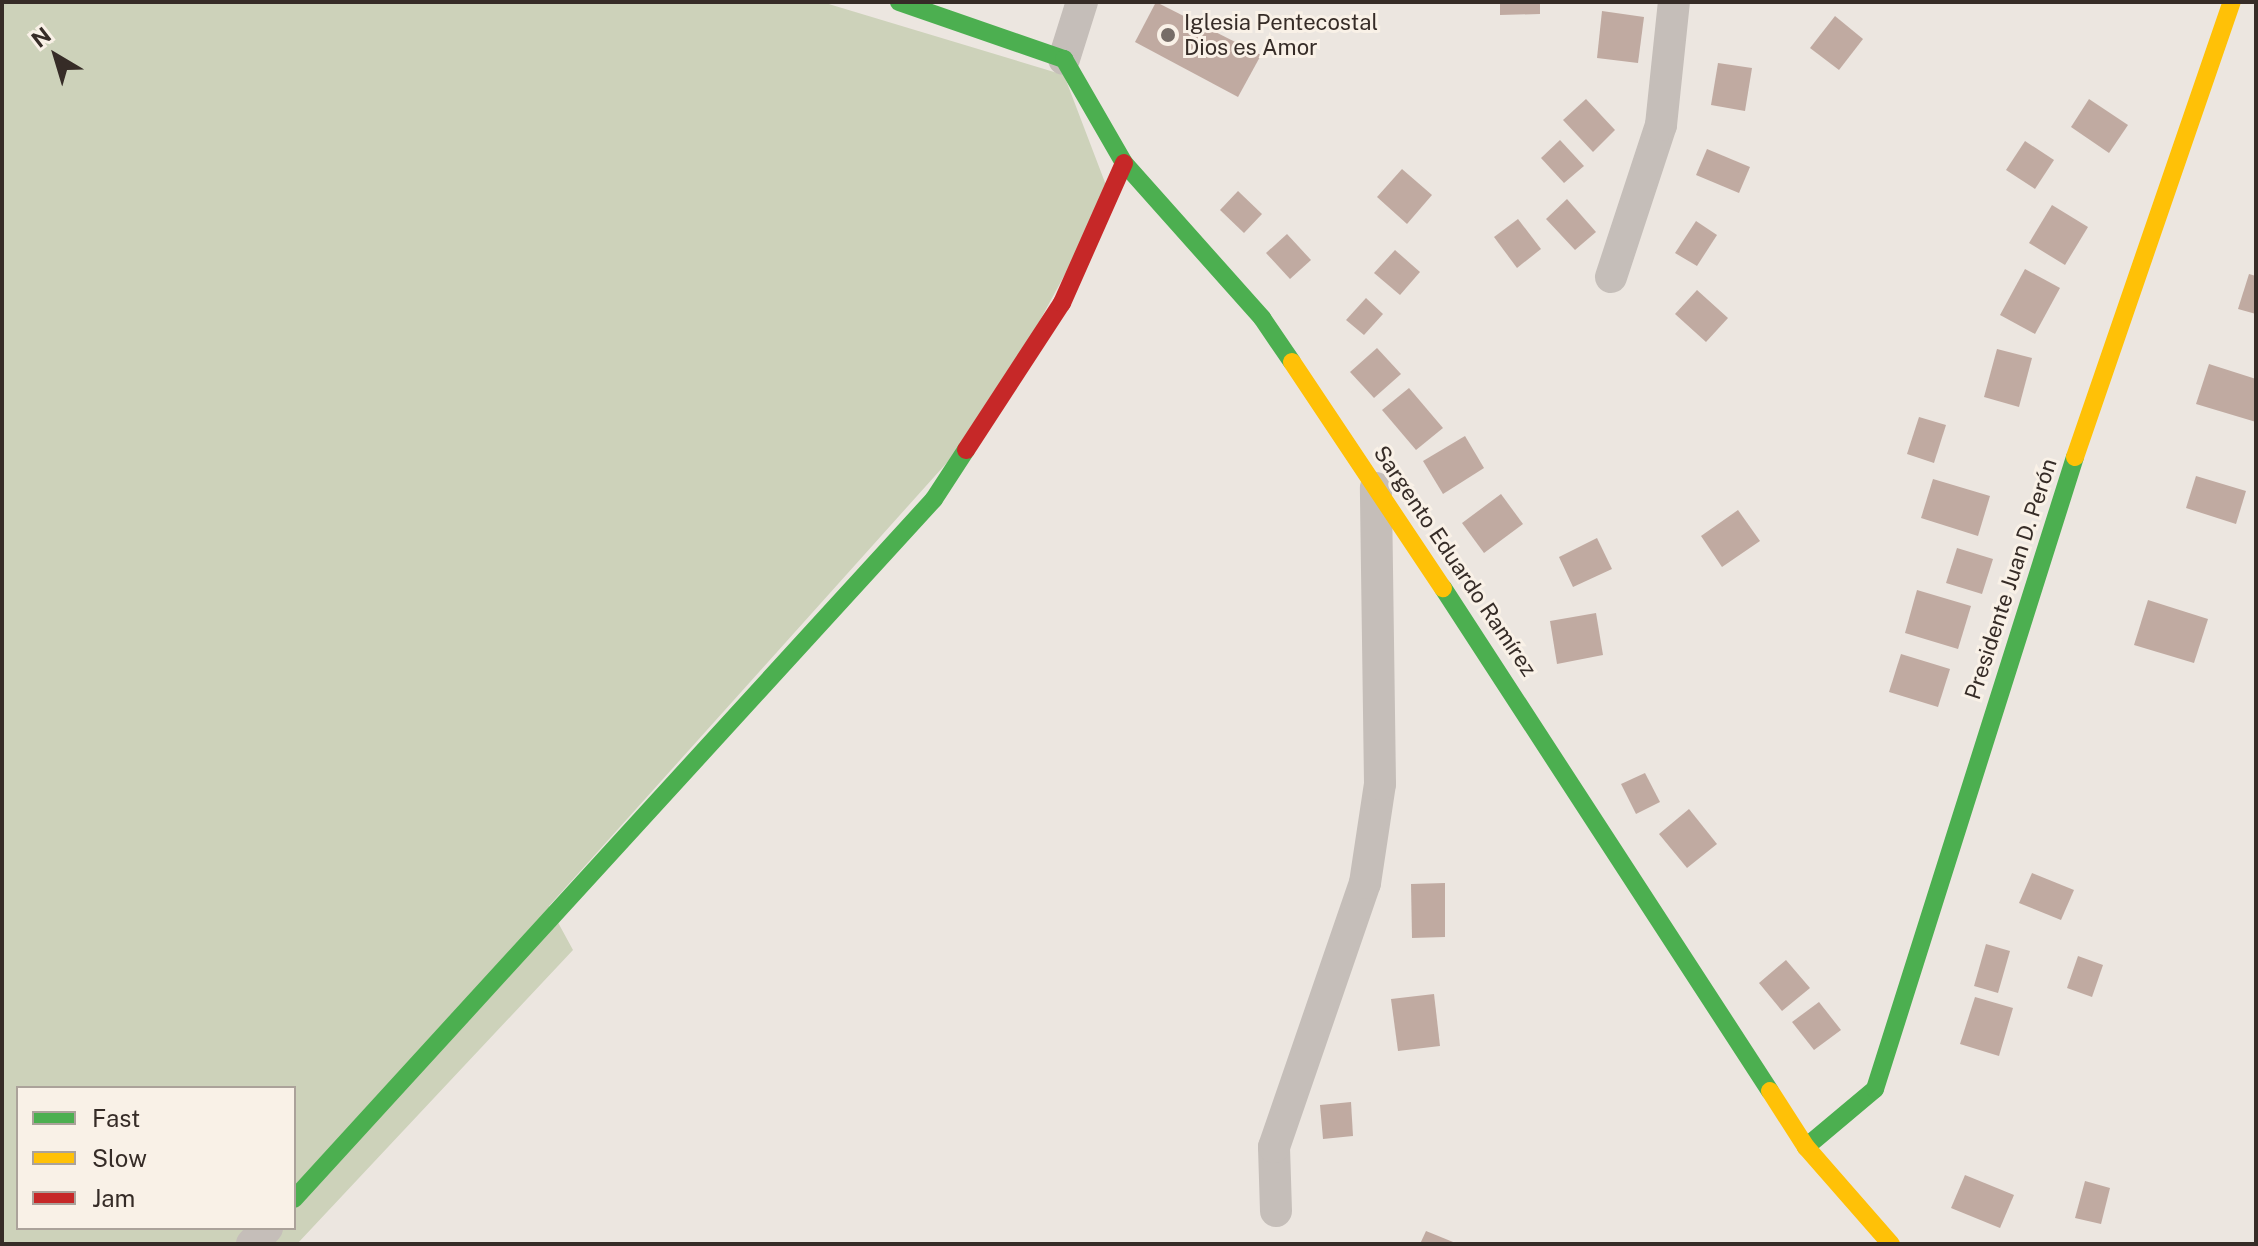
<!DOCTYPE html>
<meta charset="utf-8">
<style>
body{margin:0}
#map{position:relative;width:2258px;height:1246px;overflow:hidden;background:#ece6e0;font-family:"Public Sans",sans-serif}
div>[style]{position:absolute}
.green>*{inset:0;background:#cdd2ba}
.building>*{inset:0;background:#c0aaa1}
.street>*{height:32px;margin:-16px;padding:0 16px;transform-origin:16px;border-radius:16px;background:#c5beb9}
.fast>*{height:18px;margin:-9px;padding:0 9px;transform-origin:9px;border-radius:9px;background:#4caf50}
.slow>*{height:18px;margin:-9px;padding:0 9px;transform-origin:9px;border-radius:9px;background:#ffc107}
.jam>*{height:18px;margin:-9px;padding:0 9px;transform-origin:9px;border-radius:9px;background:#c62828}
.dots>*{width:22px;height:22px;translate:-50% -50%;box-sizing:border-box;border:4px solid #f9f1e7;border-radius:50%}
span{translate:-50% -50%;white-space:nowrap;text-align:center;line-height:1.15;-webkit-text-stroke:6px #f9f1e7;paint-order:stroke}
.poi-label{font-size:22px;color:#362c27}
.left{translate:0 -50%;text-align:left}
.street-label{font-size:22px;color:#362c27}
.frame{position:absolute;inset:0;border:4px solid #362c27;pointer-events:none}
.legend{position:absolute;left:16px;top:1086px;width:280px;height:144px;box-sizing:border-box;background:#f9f1e7;border:2px solid #aba29a;margin:0;padding:10px 14px;list-style:none;font-size:24px;color:#362c27}
.legend li{display:flex;align-items:center;gap:16px;height:40px}
.legend b{width:40px;border:2px solid #aba29a}
.north{position:absolute;left:16px;top:16px;width:80px;height:80px;-webkit-text-stroke:6px #f9f1e7;paint-order:stroke;rotate:322deg;font-size:22px;font-weight:700;line-height:32px;text-align:center;color:#362c27}
.north::after{content:'';display:block;margin:auto;width:28px;height:36px;background:#362c27;clip-path:polygon(50% 0,100% 100%,50% 72%,0 100%)}
</style>
<div id="map">
<div class="green">
<div style="clip-path:polygon(evenodd,2px 2px,822px 2px,1064px 75px,1109px 193px,987px 418px,549px 906px,573px 950px,297px 1244px,2px 1244px,2px 2px,18px 1088px,294px 1088px,294px 1228px,18px 1228px,18px 1088px)"></div>
</div>
<div class="building">
<div style="clip-path:polygon(1156px 2px,1261px 55px,1238px 97px,1135px 42px)"></div>
<div style="clip-path:polygon(1500px 2px,1540px 2px,1540px 14px,1500px 15px)"></div>
<div style="clip-path:polygon(1602px 11px,1644px 17px,1638px 63px,1597px 58px)"></div>
<div style="clip-path:polygon(1835px 16px,1863px 39px,1839px 70px,1810px 48px)"></div>
<div style="clip-path:polygon(1718px 63px,1752px 68px,1745px 111px,1711px 105px)"></div>
<div style="clip-path:polygon(1586px 99px,1615px 130px,1593px 152px,1563px 120px)"></div>
<div style="clip-path:polygon(2089px 99px,2128px 125px,2109px 153px,2071px 127px)"></div>
<div style="clip-path:polygon(1560px 140px,1584px 166px,1564px 183px,1541px 158px)"></div>
<div style="clip-path:polygon(2025px 141px,2054px 160px,2035px 189px,2006px 170px)"></div>
<div style="clip-path:polygon(1707px 149px,1750px 167px,1739px 193px,1696px 175px)"></div>
<div style="clip-path:polygon(1402px 169px,1432px 195px,1407px 224px,1377px 197px)"></div>
<div style="clip-path:polygon(1238px 191px,1262px 214px,1244px 233px,1220px 210px)"></div>
<div style="clip-path:polygon(1567px 199px,1596px 232px,1575px 250px,1546px 219px)"></div>
<div style="clip-path:polygon(2052px 205px,2088px 227px,2065px 265px,2029px 243px)"></div>
<div style="clip-path:polygon(1518px 219px,1541px 249px,1517px 268px,1494px 237px)"></div>
<div style="clip-path:polygon(1696px 221px,1717px 235px,1697px 266px,1675px 253px)"></div>
<div style="clip-path:polygon(1287px 234px,1311px 260px,1290px 279px,1266px 253px)"></div>
<div style="clip-path:polygon(1395px 250px,1420px 272px,1400px 295px,1374px 273px)"></div>
<div style="clip-path:polygon(2025px 269px,2060px 288px,2035px 334px,2000px 315px)"></div>
<div style="clip-path:polygon(2249px 274px,2256px 276px,2256px 314px,2238px 309px)"></div>
<div style="clip-path:polygon(1697px 290px,1728px 318px,1706px 342px,1675px 314px)"></div>
<div style="clip-path:polygon(1366px 298px,1383px 314px,1364px 335px,1346px 320px)"></div>
<div style="clip-path:polygon(1377px 348px,1401px 374px,1374px 398px,1350px 372px)"></div>
<div style="clip-path:polygon(1997px 349px,2032px 358px,2019px 407px,1984px 397px)"></div>
<div style="clip-path:polygon(2209px 364px,2256px 379px,2256px 422px,2196px 404px)"></div>
<div style="clip-path:polygon(1409px 388px,1443px 428px,1416px 450px,1382px 410px)"></div>
<div style="clip-path:polygon(1919px 417px,1946px 425px,1934px 463px,1907px 454px)"></div>
<div style="clip-path:polygon(1465px 436px,1484px 468px,1443px 494px,1423px 461px)"></div>
<div style="clip-path:polygon(2196px 476px,2246px 491px,2236px 524px,2186px 508px)"></div>
<div style="clip-path:polygon(1933px 479px,1990px 496px,1978px 536px,1921px 518px)"></div>
<div style="clip-path:polygon(1501px 494px,1523px 524px,1484px 553px,1462px 523px)"></div>
<div style="clip-path:polygon(1738px 510px,1760px 541px,1722px 567px,1701px 536px)"></div>
<div style="clip-path:polygon(1597px 538px,1612px 569px,1573px 587px,1559px 557px)"></div>
<div style="clip-path:polygon(1957px 548px,1993px 559px,1982px 594px,1946px 583px)"></div>
<div style="clip-path:polygon(1917px 590px,1971px 606px,1958px 649px,1905px 633px)"></div>
<div style="clip-path:polygon(2148px 600px,2208px 619px,2194px 663px,2134px 645px)"></div>
<div style="clip-path:polygon(1596px 613px,1603px 655px,1557px 664px,1550px 621px)"></div>
<div style="clip-path:polygon(1901px 654px,1950px 669px,1938px 707px,1889px 692px)"></div>
<div style="clip-path:polygon(1645px 773px,1660px 802px,1636px 814px,1621px 784px)"></div>
<div style="clip-path:polygon(1689px 809px,1717px 844px,1687px 868px,1659px 834px)"></div>
<div style="clip-path:polygon(2032px 873px,2074px 890px,2061px 920px,2019px 903px)"></div>
<div style="clip-path:polygon(1445px 883px,1445px 937px,1412px 938px,1411px 884px)"></div>
<div style="clip-path:polygon(1986px 944px,2010px 951px,1998px 993px,1974px 986px)"></div>
<div style="clip-path:polygon(2078px 956px,2103px 965px,2092px 997px,2067px 988px)"></div>
<div style="clip-path:polygon(1786px 960px,1810px 988px,1782px 1011px,1759px 983px)"></div>
<div style="clip-path:polygon(1434px 994px,1440px 1046px,1398px 1051px,1391px 999px)"></div>
<div style="clip-path:polygon(1975px 997px,2013px 1008px,1999px 1056px,1960px 1044px)"></div>
<div style="clip-path:polygon(1819px 1002px,1841px 1030px,1814px 1050px,1792px 1022px)"></div>
<div style="clip-path:polygon(1351px 1102px,1353px 1136px,1323px 1139px,1320px 1105px)"></div>
<div style="clip-path:polygon(1965px 1175px,2014px 1195px,2000px 1228px,1951px 1208px)"></div>
<div style="clip-path:polygon(2085px 1181px,2110px 1188px,2101px 1224px,2075px 1218px)"></div>
<div style="clip-path:polygon(1426px 1231px,1458px 1244px,1420px 1244px)"></div>
</div>
<div class="street">
<div style="left:1064px;top:59px;width:60px;rotate:-72.5deg"></div>
<div style="left:1611px;top:277px;width:160px;rotate:-71.8deg"></div>
<div style="left:1661px;top:125px;width:124px;rotate:-84deg"></div>
<div style="left:1276px;top:1211px;width:64px;rotate:-91.8deg"></div>
<div style="left:1274px;top:1147px;width:279px;rotate:-71deg"></div>
<div style="left:1365px;top:883px;width:100px;rotate:-81.4deg"></div>
<div style="left:1380px;top:784px;width:296px;rotate:-90.8deg"></div>
<div style="left:252px;top:1244px;width:22px;rotate:-47deg"></div>
</div>
<div class="fast">
<div style="left:899px;top:2px;width:175px;rotate:19.1deg"></div>
<div style="left:1064px;top:59px;width:120px;rotate:60deg"></div>
<div style="left:1124px;top:163px;width:208px;rotate:48.3deg"></div>
<div style="left:1262px;top:318px;width:53px;rotate:55.7deg"></div>
<div style="left:1443px;top:588px;width:600px;rotate:56.97deg"></div>
<div style="left:1806px;top:1147px;width:90px;rotate:-40deg"></div>
<div style="left:1875px;top:1089px;width:663px;rotate:-72.44deg"></div>
<div style="left:294px;top:1199px;width:948px;rotate:-47.56deg"></div>
<div style="left:934px;top:499px;width:59px;rotate:-56.9deg"></div>
</div>
<div class="slow">
<div style="left:1292px;top:362px;width:272px;rotate:56.3deg"></div>
<div style="left:2075px;top:457px;width:481px;rotate:-71deg"></div>
<div style="left:1770px;top:1091px;width:67px;rotate:57.3deg"></div>
<div style="left:1806px;top:1147px;width:129px;rotate:48.8deg"></div>
</div>
<div class="jam">
<div style="left:966px;top:450px;width:176px;rotate:-56.9deg"></div>
<div style="left:1062px;top:303px;width:153px;rotate:-66.1deg"></div>
</div>
<div class="dots">
<div style="left:1168px;top:35px;background:#766d68"></div>
</div>
<div class="poi-label">
<span class="left" style="left:1184px;top:35px">Iglesia Pentecostal<br>Dios es Amor</span>
</div>
<div class="street-label">
<span style="left:1455px;top:561px;rotate:56deg">Sargento Eduardo Ramírez</span>
<span style="left:2011px;top:579px;rotate:-72deg">Presidente Juan D. Perón</span>
</div>
<div class="frame"></div>
<ul class="legend">
<li><b style="height:10px;background:#4caf50"></b>Fast</li>
<li><b style="height:10px;background:#ffc107"></b>Slow</li>
<li><b style="height:10px;background:#c62828"></b>Jam</li>
</ul>
<div class="north">N</div>
</div>
